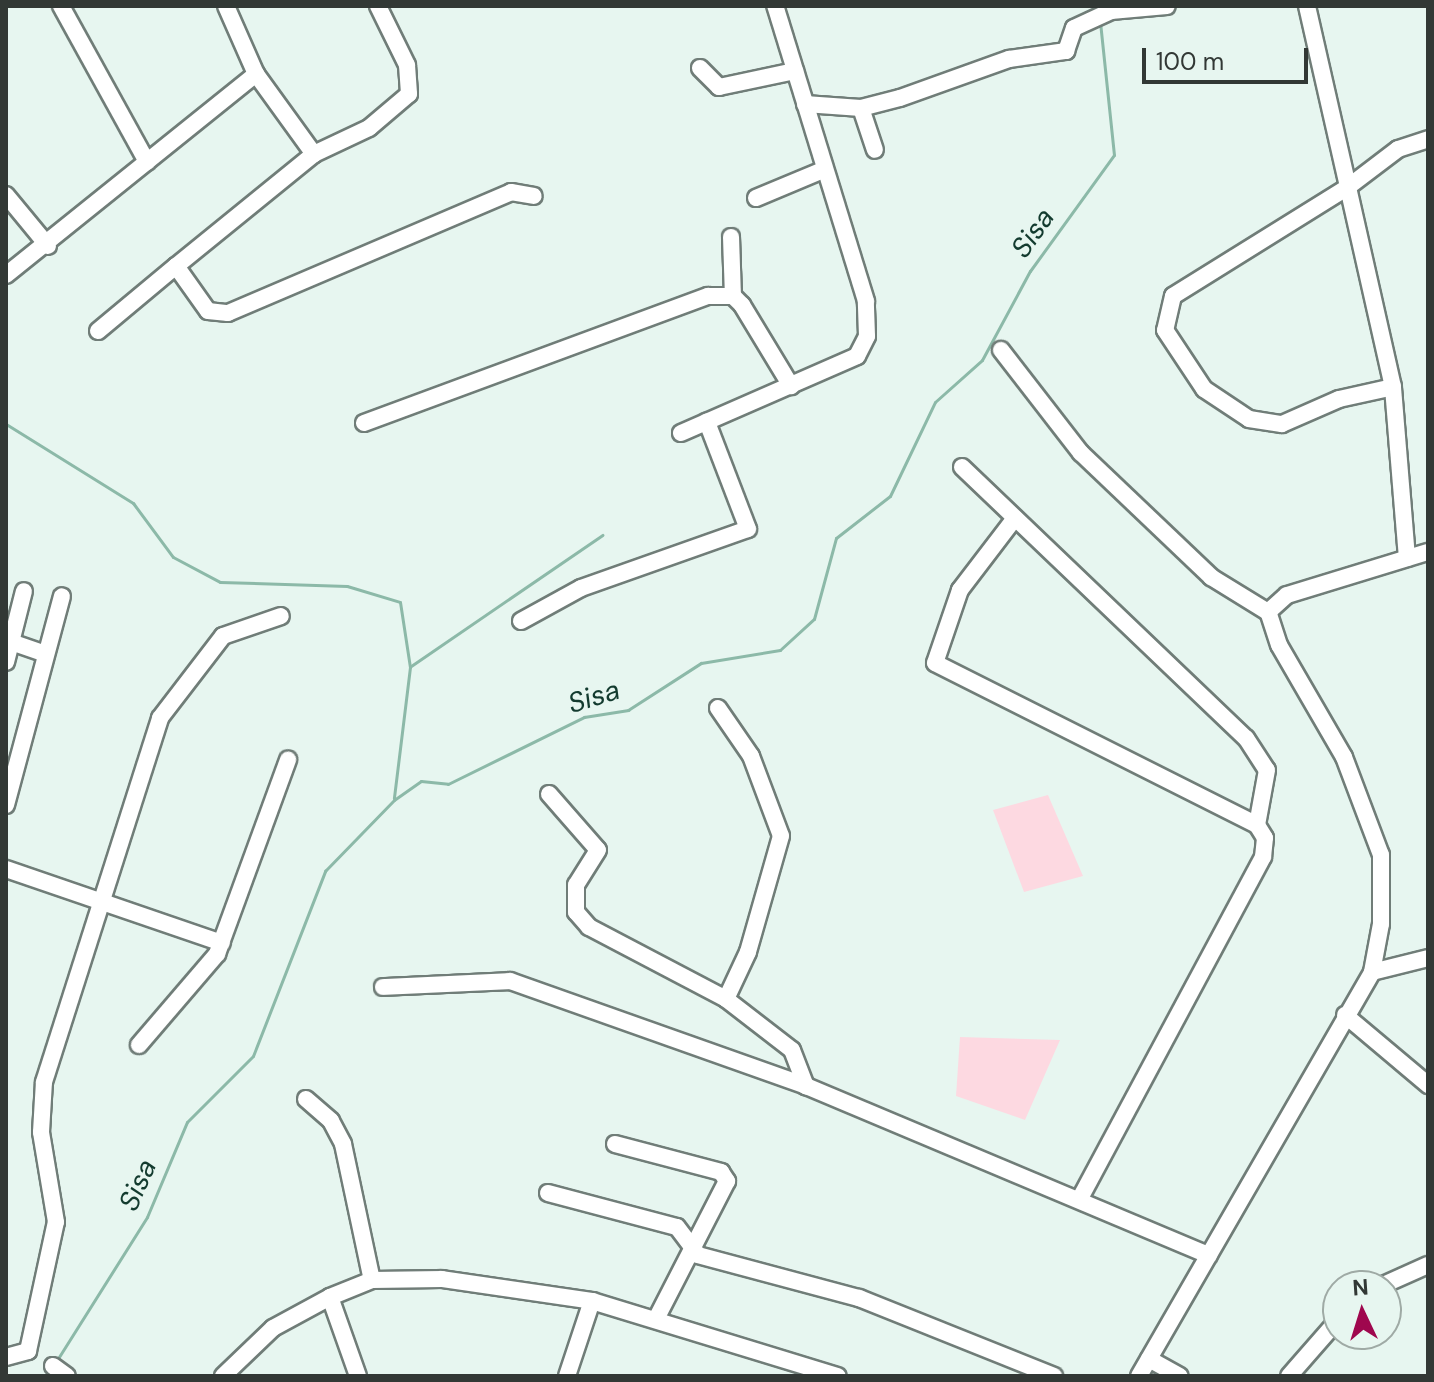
<!DOCTYPE html>
<style>
body{margin:0}
#map{position:relative;width:1434px;height:1382px;overflow:hidden;background:#e7f6f0;font-family:"DM Sans",sans-serif}
div>[style]{position:absolute}
.green>*{inset:0;background:#fdd9e1}
.stream>*{height:3px;margin:-1.5px;padding:0 1.5px;transform-origin:1.5px;border-radius:1.5px;background:#8cb9a8}
.roads{filter:drop-shadow(2px 0 #707d78) drop-shadow(-2px 0 #707d78) drop-shadow(0 2px #707d78) drop-shadow(0 -2px #707d78)}
.minor>*{height:16px;margin:-8px;padding:0 8px;transform-origin:8px;border-radius:8px;background:#fff}
span{translate:-50% -50%;white-space:nowrap;text-align:center;line-height:1.15;-webkit-text-stroke:6px #e7f6f0;paint-order:stroke}
.water-label{font-size:28px;color:#133b2f;font-style:italic}
.frame{position:absolute;inset:0;border:8px solid #323835;pointer-events:none}
.north{position:absolute;left:1322px;top:1270px;width:80px;height:80px;box-sizing:border-box;background:#e7f6f0;border:2px solid #9faaa5;border-radius:50%;rotate:356deg;font-size:22px;font-weight:700;line-height:32px;text-align:center;color:#323835}
.north::after{content:'';display:block;margin:auto;width:28px;height:36px;background:#9f074e;clip-path:polygon(50% 0,100% 100%,50% 72%,0 100%)}
.scale{position:absolute;left:1142px;top:48px;width:166px;height:36px;box-sizing:border-box;border:4px solid #323835;border-top:0;padding-left:10px;font-size:24px;line-height:28px;white-space:nowrap;color:#323835;-webkit-text-stroke:6px #e7f6f0;paint-order:stroke}
</style>
<div id="map">
<div class="green">
<div style="clip-path:polygon(1048px 795px,1083px 876px,1024px 892px,993px 810px)"></div>
<div style="clip-path:polygon(960px 1037px,1060px 1040px,1025px 1120px,956px 1096px)"></div>
</div>
<div class="stream">
<div style="left:6px;top:424px;width:150px;rotate:31.9deg"></div>
<div style="left:133px;top:503px;width:67px;rotate:53.5deg"></div>
<div style="left:173px;top:557px;width:53px;rotate:28deg"></div>
<div style="left:220px;top:582px;width:127px;rotate:1.8deg"></div>
<div style="left:347px;top:586px;width:55px;rotate:16.8deg"></div>
<div style="left:400px;top:602px;width:66px;rotate:81.3deg"></div>
<div style="left:410px;top:667px;width:132px;rotate:97deg"></div>
<div style="left:411px;top:666px;width:232px;rotate:-34.4deg"></div>
<div style="left:57px;top:1360px;width:169px;rotate:-57.8deg"></div>
<div style="left:147px;top:1217px;width:103px;rotate:-67.2deg"></div>
<div style="left:187px;top:1122px;width:93px;rotate:-45deg"></div>
<div style="left:253px;top:1056px;width:199px;rotate:-68.7deg"></div>
<div style="left:325px;top:871px;width:99px;rotate:-45.8deg"></div>
<div style="left:394px;top:800px;width:33px;rotate:-35deg"></div>
<div style="left:421px;top:781px;width:27px;rotate:6deg"></div>
<div style="left:448px;top:784px;width:152px;rotate:-26.2deg"></div>
<div style="left:584px;top:717px;width:45px;rotate:-9deg"></div>
<div style="left:628px;top:710px;width:87px;rotate:-32.8deg"></div>
<div style="left:701px;top:663px;width:80px;rotate:-9.3deg"></div>
<div style="left:780px;top:650px;width:46px;rotate:-42.4deg"></div>
<div style="left:814px;top:619px;width:84px;rotate:-74.8deg"></div>
<div style="left:836px;top:538px;width:68px;rotate:-37.9deg"></div>
<div style="left:890px;top:496px;width:104px;rotate:-64.4deg"></div>
<div style="left:935px;top:402px;width:63px;rotate:-41.8deg"></div>
<div style="left:982px;top:360px;width:101px;rotate:-61.7deg"></div>
<div style="left:1030px;top:271px;width:143px;rotate:-54.1deg"></div>
<div style="left:1114px;top:155px;width:134px;rotate:-96deg"></div>
</div>
<div class="roads">
<div class="minor">
<div style="left:61px;top:6px;width:178px;rotate:61.1deg"></div>
<div style="left:226px;top:6px;width:74px;rotate:66.2deg"></div>
<div style="left:256px;top:74px;width:99px;rotate:54.1deg"></div>
<div style="left:378px;top:6px;width:66px;rotate:63.8deg"></div>
<div style="left:407px;top:65px;width:29px;rotate:86deg"></div>
<div style="left:409px;top:94px;width:52px;rotate:139.6deg"></div>
<div style="left:369px;top:128px;width:61px;rotate:154.7deg"></div>
<div style="left:314px;top:154px;width:178px;rotate:140.9deg"></div>
<div style="left:176px;top:266px;width:55px;rotate:54.6deg"></div>
<div style="left:208px;top:311px;width:20px;rotate:6deg"></div>
<div style="left:228px;top:313px;width:308px;rotate:-23.1deg"></div>
<div style="left:511px;top:192px;width:23px;rotate:10deg"></div>
<div style="left:1307px;top:6px;width:186px;rotate:77.2deg"></div>
<div style="left:1348px;top:187px;width:206px;rotate:148.1deg"></div>
<div style="left:1173px;top:296px;width:35px;rotate:103deg"></div>
<div style="left:1165px;top:330px;width:71px;rotate:56.5deg"></div>
<div style="left:1204px;top:389px;width:54px;rotate:33.7deg"></div>
<div style="left:1249px;top:419px;width:33px;rotate:9deg"></div>
<div style="left:1282px;top:424px;width:62px;rotate:-23.7deg"></div>
<div style="left:1339px;top:399px;width:55px;rotate:-12.5deg"></div>
<div style="left:700px;top:68px;width:27px;rotate:45deg"></div>
<div style="left:719px;top:87px;width:78px;rotate:-11.9deg"></div>
<div style="left:805px;top:104px;width:56px;rotate:4.1deg"></div>
<div style="left:861px;top:108px;width:40px;rotate:-14.4deg"></div>
<div style="left:900px;top:98px;width:116px;rotate:-19.7deg"></div>
<div style="left:1009px;top:59px;width:58px;rotate:-8deg"></div>
<div style="left:1066px;top:51px;width:24px;rotate:-71deg"></div>
<div style="left:1074px;top:28px;width:41px;rotate:-24.7deg"></div>
<div style="left:1111px;top:11px;width:56px;rotate:-5.1deg"></div>
<div style="left:861px;top:108px;width:44px;rotate:71.6deg"></div>
<div style="left:6px;top:195px;width:66px;rotate:50.5deg"></div>
<div style="left:756px;top:198px;width:73px;rotate:-22.7deg"></div>
<div style="left:731px;top:237px;width:59px;rotate:88.1deg"></div>
<div style="left:6px;top:275px;width:321px;rotate:-38.8deg"></div>
<div style="left:98px;top:331px;width:102px;rotate:-39.8deg"></div>
<div style="left:1001px;top:350px;width:130px;rotate:52.2deg"></div>
<div style="left:1081px;top:453px;width:180px;rotate:43.6deg"></div>
<div style="left:1211px;top:577px;width:67px;rotate:31.6deg"></div>
<div style="left:364px;top:423px;width:367px;rotate:-20.3deg"></div>
<div style="left:708px;top:296px;width:25px"></div>
<div style="left:733px;top:296px;width:13px;rotate:45deg"></div>
<div style="left:742px;top:305px;width:95px;rotate:58.8deg"></div>
<div style="left:681px;top:433px;width:192px;rotate:-23.6deg"></div>
<div style="left:857px;top:356px;width:22px;rotate:-63deg"></div>
<div style="left:867px;top:336px;width:35px;rotate:-92deg"></div>
<div style="left:866px;top:301px;width:309px;rotate:-107.1deg"></div>
<div style="left:962px;top:467px;width:393px;rotate:43.7deg"></div>
<div style="left:1246px;top:738px;width:38px;rotate:57deg"></div>
<div style="left:1267px;top:770px;width:56px;rotate:100.3deg"></div>
<div style="left:1015px;top:518px;width:91px;rotate:127.4deg"></div>
<div style="left:960px;top:590px;width:77px;rotate:108.9deg"></div>
<div style="left:935px;top:663px;width:360px;rotate:26.7deg"></div>
<div style="left:1257px;top:825px;width:15px;rotate:58deg"></div>
<div style="left:1265px;top:838px;width:19px;rotate:96deg"></div>
<div style="left:1263px;top:857px;width:386px;rotate:118.2deg"></div>
<div style="left:1407px;top:558px;width:172px;rotate:-94.7deg"></div>
<div style="left:1393px;top:387px;width:205px;rotate:-102.7deg"></div>
<div style="left:1348px;top:187px;width:63px;rotate:-37.2deg"></div>
<div style="left:1398px;top:149px;width:32px;rotate:-18deg"></div>
<div style="left:521px;top:621px;width:68px;rotate:-28.8deg"></div>
<div style="left:581px;top:588px;width:177px;rotate:-19.5deg"></div>
<div style="left:748px;top:529px;width:115px;rotate:-111deg"></div>
<div style="left:11px;top:642px;width:36px;rotate:19deg"></div>
<div style="left:6px;top:662px;width:73px;rotate:-75.8deg"></div>
<div style="left:718px;top:708px;width:58px;rotate:55.5deg"></div>
<div style="left:751px;top:756px;width:85px;rotate:69.4deg"></div>
<div style="left:781px;top:836px;width:121px;rotate:105.9deg"></div>
<div style="left:748px;top:952px;width:52px;rotate:115.1deg"></div>
<div style="left:549px;top:794px;width:74px;rotate:48.8deg"></div>
<div style="left:598px;top:850px;width:41px;rotate:122.2deg"></div>
<div style="left:576px;top:885px;width:27px;rotate:90deg"></div>
<div style="left:576px;top:912px;width:20px;rotate:49deg"></div>
<div style="left:589px;top:927px;width:155px;rotate:27.7deg"></div>
<div style="left:726px;top:999px;width:83px;rotate:37.7deg"></div>
<div style="left:792px;top:1050px;width:39px;rotate:69deg"></div>
<div style="left:6px;top:805px;width:216px;rotate:-75deg"></div>
<div style="left:6px;top:869px;width:228px;rotate:18.9deg"></div>
<div style="left:1372px;top:972px;width:58px;rotate:-14deg"></div>
<div style="left:383px;top:987px;width:127px;rotate:-2.7deg"></div>
<div style="left:510px;top:981px;width:314px;rotate:19.5deg"></div>
<div style="left:806px;top:1086px;width:437px;rotate:22.8deg"></div>
<div style="left:1345px;top:1015px;width:109px;rotate:40.1deg"></div>
<div style="left:139px;top:1045px;width:120px;rotate:-49.4deg"></div>
<div style="left:217px;top:954px;width:207px;rotate:-69.9deg"></div>
<div style="left:306px;top:1099px;width:33px;rotate:41deg"></div>
<div style="left:331px;top:1121px;width:26px;rotate:62deg"></div>
<div style="left:343px;top:1144px;width:139px;rotate:78deg"></div>
<div style="left:615px;top:1144px;width:110px;rotate:14.8deg"></div>
<div style="left:721px;top:1172px;width:11px;rotate:56deg"></div>
<div style="left:727px;top:1181px;width:155px;rotate:117.2deg"></div>
<div style="left:548px;top:1193px;width:133px;rotate:14.8deg"></div>
<div style="left:677px;top:1227px;width:35px;rotate:53deg"></div>
<div style="left:698px;top:1255px;width:167px;rotate:15deg"></div>
<div style="left:859px;top:1298px;width:210px;rotate:21.8deg"></div>
<div style="left:1381px;top:1286px;width:51px;rotate:-24.1deg"></div>
<div style="left:330px;top:1297px;width:84px;rotate:70.5deg"></div>
<div style="left:6px;top:1357px;width:23px;rotate:-15deg"></div>
<div style="left:28px;top:1351px;width:132px;rotate:-77.8deg"></div>
<div style="left:56px;top:1222px;width:91px;rotate:-99.5deg"></div>
<div style="left:41px;top:1132px;width:50px;rotate:-86.6deg"></div>
<div style="left:44px;top:1082px;width:382px;rotate:-72.3deg"></div>
<div style="left:160px;top:718px;width:103px;rotate:-52.5deg"></div>
<div style="left:223px;top:636px;width:61px;rotate:-19deg"></div>
<div style="left:1149px;top:1359px;width:35px;rotate:29deg"></div>
<div style="left:53px;top:1366px;width:17px;rotate:36deg"></div>
<div style="left:223px;top:1376px;width:69px;rotate:-43.8deg"></div>
<div style="left:273px;top:1328px;width:65px;rotate:-28.5deg"></div>
<div style="left:330px;top:1297px;width:45px;rotate:-22deg"></div>
<div style="left:372px;top:1280px;width:70px;rotate:-0.8deg"></div>
<div style="left:442px;top:1279px;width:152px;rotate:8.3deg"></div>
<div style="left:592px;top:1301px;width:257px;rotate:17deg"></div>
<div style="left:567px;top:1376px;width:79px;rotate:-71.6deg"></div>
<div style="left:1139px;top:1376px;width:466px;rotate:-60deg"></div>
<div style="left:1372px;top:972px;width:49px;rotate:-79.4deg"></div>
<div style="left:1381px;top:924px;width:69px;rotate:-90deg"></div>
<div style="left:1381px;top:855px;width:105px;rotate:-110.7deg"></div>
<div style="left:1344px;top:757px;width:129px;rotate:-120.1deg"></div>
<div style="left:1279px;top:645px;width:35px;rotate:-108deg"></div>
<div style="left:1268px;top:612px;width:25px;rotate:-42deg"></div>
<div style="left:1287px;top:595px;width:147px;rotate:-17deg"></div>
<div style="left:1289px;top:1376px;width:74px;rotate:-48.8deg"></div>
</div>
</div>
<div class="water-label">
<span style="left:1033px;top:233px;rotate:-55deg">Sisa</span>
<span style="left:594px;top:697px;rotate:-17deg">Sisa</span>
<span style="left:138px;top:1185px;rotate:-66deg">Sisa</span>
</div>
<div class="frame"></div>
<div class="north">N</div>
<div class="scale">100 m</div>
</div>
